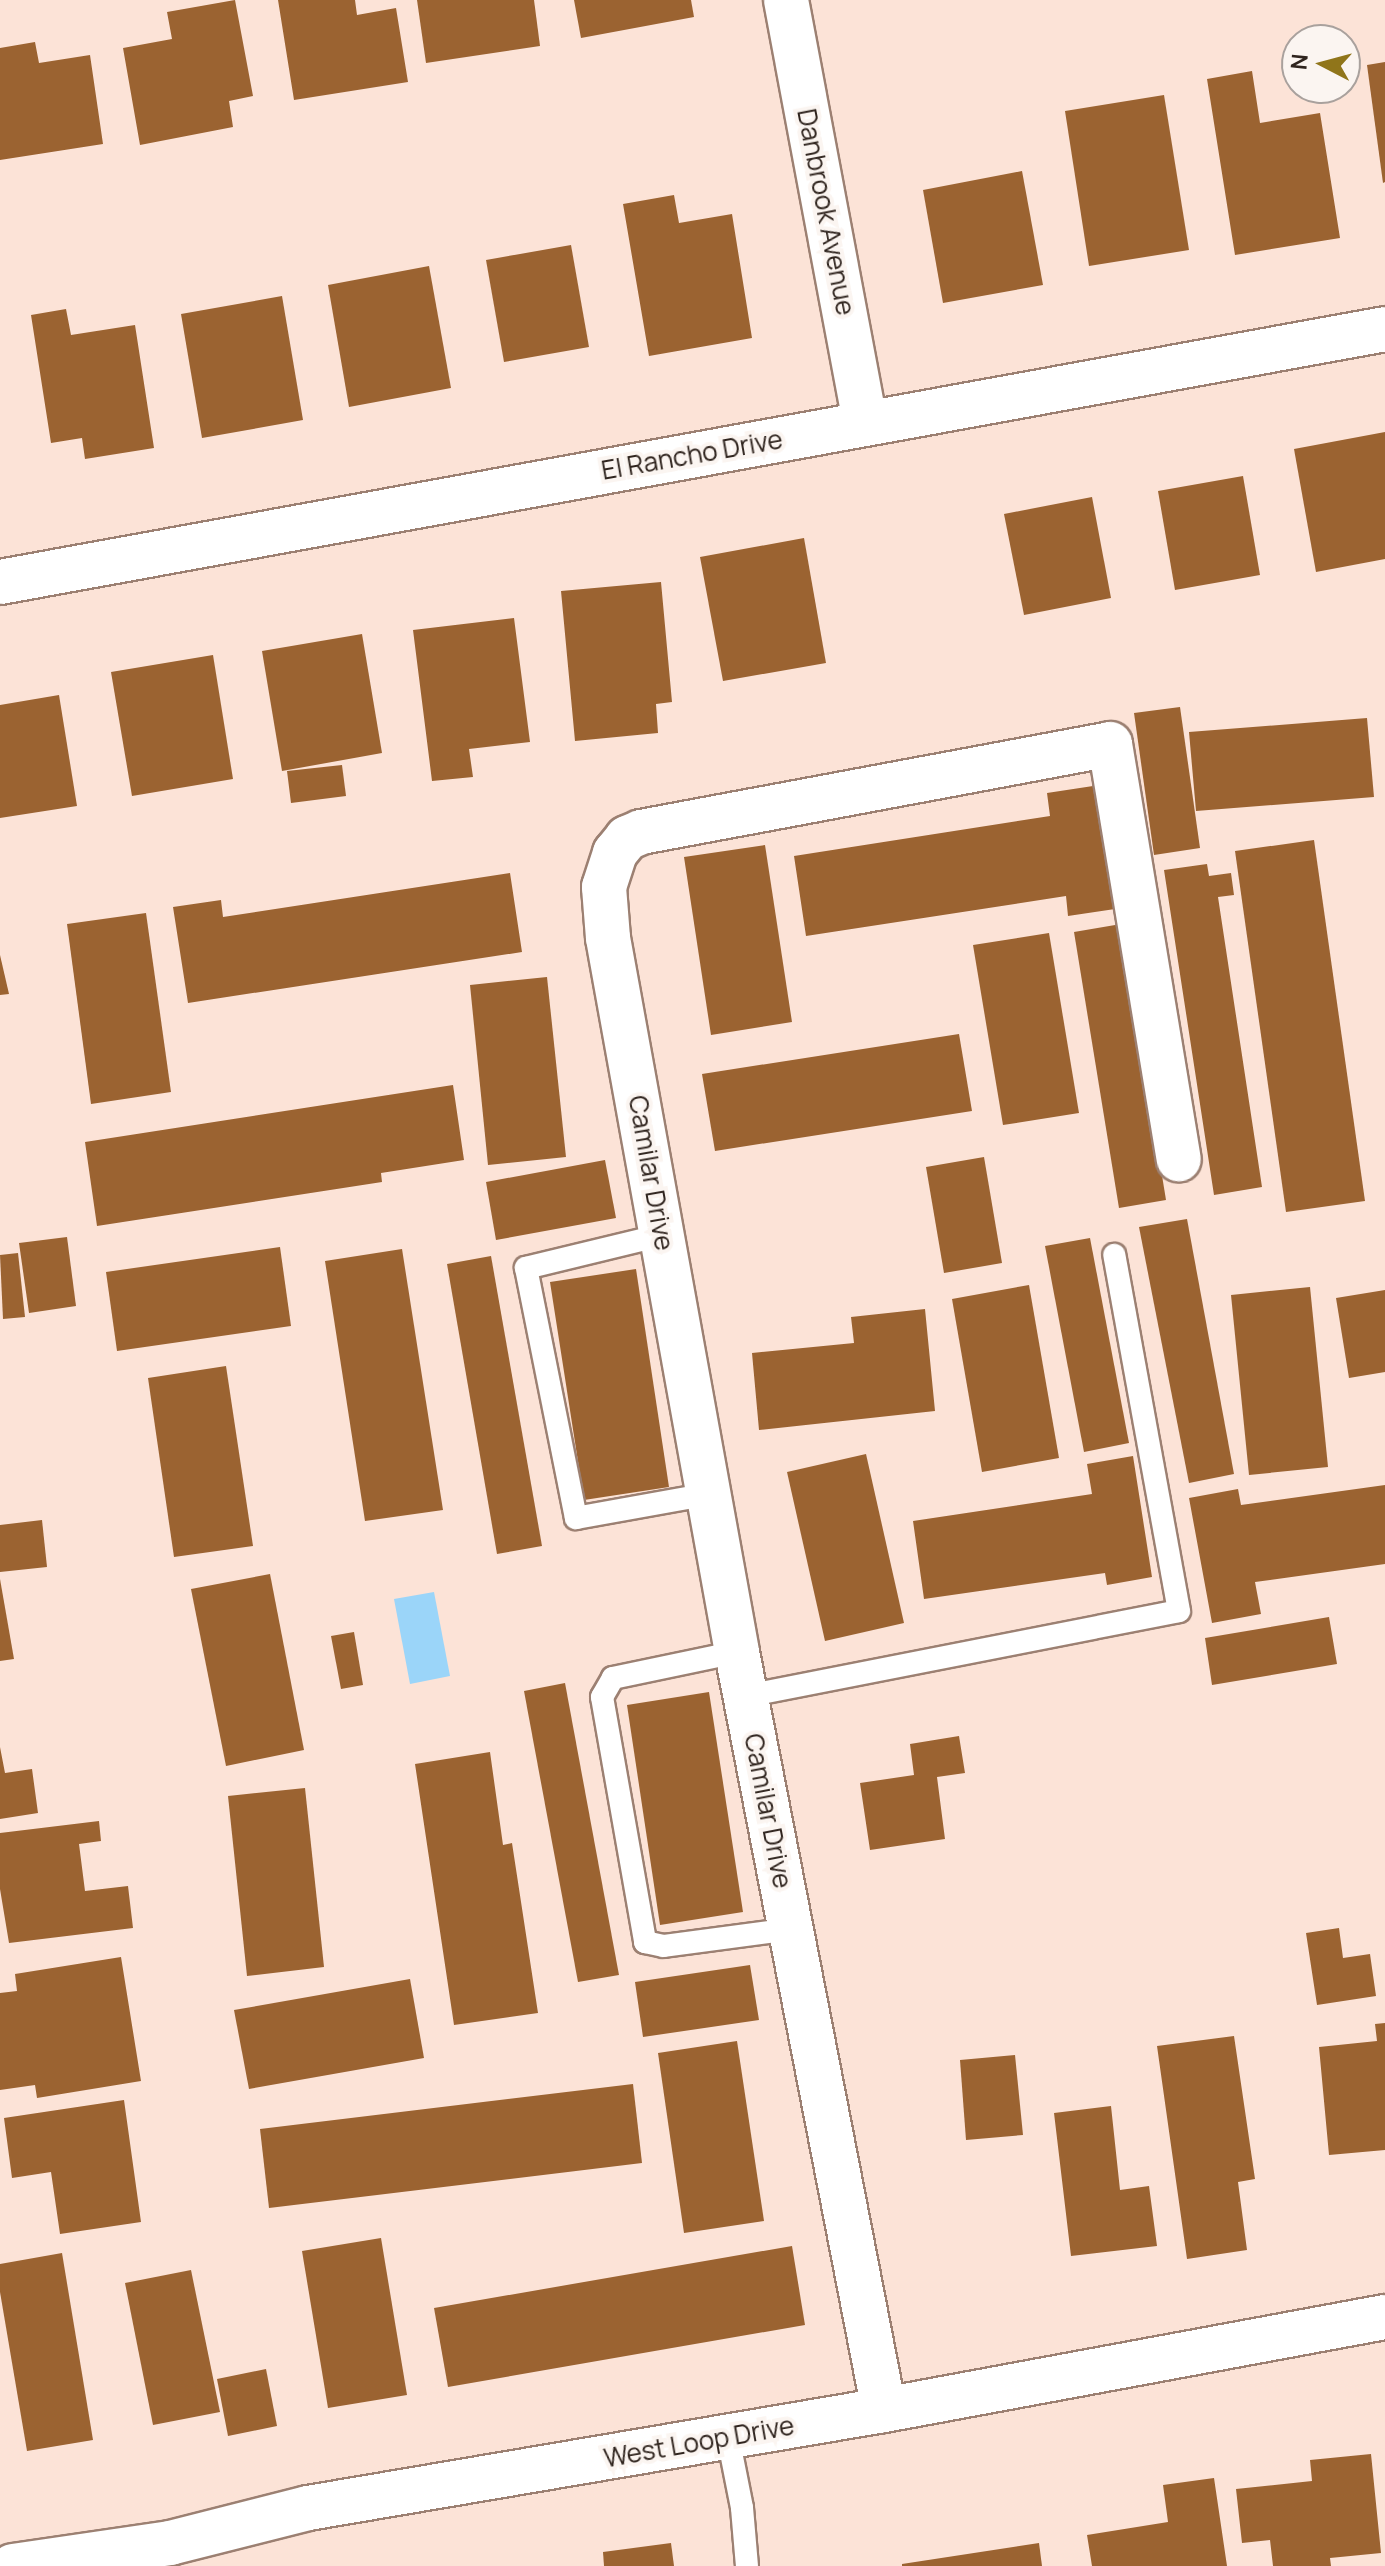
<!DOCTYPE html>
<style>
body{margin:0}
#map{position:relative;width:1385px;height:2566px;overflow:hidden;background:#fce3d7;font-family:Manrope,sans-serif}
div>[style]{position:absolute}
.water>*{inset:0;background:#9bd5f9}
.building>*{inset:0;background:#9b6331}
.roads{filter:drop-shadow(2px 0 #9c8072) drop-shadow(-2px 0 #9c8072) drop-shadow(0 2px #9c8072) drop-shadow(0 -2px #9c8072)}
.service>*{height:22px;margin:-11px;padding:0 11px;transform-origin:11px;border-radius:11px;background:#fff}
.minor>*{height:44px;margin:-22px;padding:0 22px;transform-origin:22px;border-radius:22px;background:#fff}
span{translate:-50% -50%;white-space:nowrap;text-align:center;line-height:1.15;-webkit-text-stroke:8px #fbf5f1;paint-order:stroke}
.street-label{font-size:26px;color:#2f241e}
.north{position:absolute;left:1281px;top:24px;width:80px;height:80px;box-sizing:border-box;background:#fbf5f1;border:2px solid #a9a19d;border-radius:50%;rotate:276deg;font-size:22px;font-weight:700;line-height:32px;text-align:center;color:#2f241e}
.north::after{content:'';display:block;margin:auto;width:28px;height:36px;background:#90751a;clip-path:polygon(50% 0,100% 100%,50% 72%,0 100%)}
</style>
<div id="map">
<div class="water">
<div style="clip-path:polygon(434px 1592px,450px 1676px,410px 1684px,394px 1599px)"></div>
</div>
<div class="building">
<div style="clip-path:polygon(235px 0,253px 96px,229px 101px,233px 127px,140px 145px,123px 48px,172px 39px,167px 12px)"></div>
<div style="clip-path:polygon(278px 0,355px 0,357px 15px,396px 8px,408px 82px,294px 100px)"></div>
<div style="clip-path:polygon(417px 0,534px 0,540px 46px,426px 63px)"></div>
<div style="clip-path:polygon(574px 0,691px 0,694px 17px,581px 38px)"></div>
<div style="clip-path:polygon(35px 42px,39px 63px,90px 55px,103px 144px,0 160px,0 48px)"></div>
<div style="clip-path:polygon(1385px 62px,1385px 182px,1383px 183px,1367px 65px)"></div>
<div style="clip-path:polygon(1252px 71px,1260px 123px,1320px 113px,1340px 238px,1235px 255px,1207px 79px)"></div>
<div style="clip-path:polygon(1164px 95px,1189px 250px,1089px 266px,1065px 111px)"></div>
<div style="clip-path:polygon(1022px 171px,1043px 285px,943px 303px,923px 190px)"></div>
<div style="clip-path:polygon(674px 195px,679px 223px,732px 214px,752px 338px,649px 356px,623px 204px)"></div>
<div style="clip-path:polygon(571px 245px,589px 347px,504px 362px,486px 260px)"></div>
<div style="clip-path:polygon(429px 266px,451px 388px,349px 407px,328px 285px)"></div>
<div style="clip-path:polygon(282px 296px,303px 420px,202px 438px,181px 314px)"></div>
<div style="clip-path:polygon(66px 309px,71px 335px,135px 325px,154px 448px,85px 459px,82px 438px,51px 443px,31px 315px)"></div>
<div style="clip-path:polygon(1385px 432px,1385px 559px,1316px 572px,1294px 449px)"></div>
<div style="clip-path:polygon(1243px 476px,1260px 575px,1175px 590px,1158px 491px)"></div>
<div style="clip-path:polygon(1092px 497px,1111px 598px,1024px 615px,1004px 514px)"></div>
<div style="clip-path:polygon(804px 538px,826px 663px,723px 681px,700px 557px)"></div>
<div style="clip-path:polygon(661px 582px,672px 702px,656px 704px,658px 733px,575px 741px,561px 591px)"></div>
<div style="clip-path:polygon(514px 618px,530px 742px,469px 749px,473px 777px,432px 781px,413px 630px)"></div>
<div style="clip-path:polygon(362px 634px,382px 753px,282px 771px,262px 651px)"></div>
<div style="clip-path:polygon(213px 655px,233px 779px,132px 796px,111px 672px)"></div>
<div style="clip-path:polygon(59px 695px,77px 806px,0 818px,0 705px)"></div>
<div style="clip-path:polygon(1180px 707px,1200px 848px,1154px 855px,1134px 713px)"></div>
<div style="clip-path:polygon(1367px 718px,1374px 797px,1196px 811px,1189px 732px)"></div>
<div style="clip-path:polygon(342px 765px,346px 796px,291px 803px,287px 771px)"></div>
<div style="clip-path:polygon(1093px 786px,1115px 909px,1068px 916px,1066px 896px,806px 936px,794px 856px,1050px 816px,1047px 793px)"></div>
<div style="clip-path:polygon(1314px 840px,1365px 1201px,1286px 1212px,1235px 851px)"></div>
<div style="clip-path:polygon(765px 845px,792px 1022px,711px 1035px,684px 857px)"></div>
<div style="clip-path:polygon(1207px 864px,1209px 876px,1231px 873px,1234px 895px,1218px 897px,1262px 1187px,1214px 1195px,1164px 870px)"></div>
<div style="clip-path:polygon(510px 873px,522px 952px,188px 1003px,173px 907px,221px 900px,223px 917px)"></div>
<div style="clip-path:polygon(146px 913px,171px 1092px,91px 1104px,67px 924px)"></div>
<div style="clip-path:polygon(1121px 924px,1166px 1200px,1119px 1208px,1074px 932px)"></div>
<div style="clip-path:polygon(1049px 933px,1079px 1113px,1003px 1125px,973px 945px)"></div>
<div style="clip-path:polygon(0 955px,9px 994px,0 995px)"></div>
<div style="clip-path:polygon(547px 977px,566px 1157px,488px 1165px,470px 985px)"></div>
<div style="clip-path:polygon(959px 1034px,972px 1111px,715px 1151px,702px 1074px)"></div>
<div style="clip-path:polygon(453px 1085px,464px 1160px,381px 1173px,382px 1182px,97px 1226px,85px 1142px)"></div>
<div style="clip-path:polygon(984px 1157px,1002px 1263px,944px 1273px,926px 1167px)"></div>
<div style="clip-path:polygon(605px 1160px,616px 1218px,496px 1240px,486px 1182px)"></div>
<div style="clip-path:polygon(1187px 1219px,1234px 1474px,1189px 1483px,1139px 1227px)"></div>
<div style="clip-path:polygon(67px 1237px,76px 1306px,29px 1313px,19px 1243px)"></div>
<div style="clip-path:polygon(1090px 1238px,1129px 1443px,1084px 1452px,1045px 1246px)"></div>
<div style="clip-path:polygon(280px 1247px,291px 1326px,117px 1351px,106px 1272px)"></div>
<div style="clip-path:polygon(402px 1249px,443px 1510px,365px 1521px,325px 1261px)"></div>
<div style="clip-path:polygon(18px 1253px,25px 1317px,3px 1319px,0 1255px)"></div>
<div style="clip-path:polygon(491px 1256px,542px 1546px,497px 1554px,447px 1264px)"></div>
<div style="clip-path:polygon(636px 1269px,669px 1487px,584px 1500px,550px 1282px)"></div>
<div style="clip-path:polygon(1029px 1285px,1059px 1458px,982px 1472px,952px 1299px)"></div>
<div style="clip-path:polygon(1310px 1287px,1328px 1467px,1249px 1475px,1231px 1295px)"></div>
<div style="clip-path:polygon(1385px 1290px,1385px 1372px,1349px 1378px,1336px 1298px)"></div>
<div style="clip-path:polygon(925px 1309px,935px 1411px,759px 1430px,752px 1353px,854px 1343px,851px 1317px)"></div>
<div style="clip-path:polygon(226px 1366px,253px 1546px,174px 1557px,148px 1378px)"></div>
<div style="clip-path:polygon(866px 1454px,904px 1623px,825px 1641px,787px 1472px)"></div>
<div style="clip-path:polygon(1133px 1456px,1152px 1577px,1107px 1585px,1105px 1573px,924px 1599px,913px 1521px,1092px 1494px,1087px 1464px)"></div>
<div style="clip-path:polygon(1385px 1485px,1385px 1564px,1255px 1582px,1261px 1614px,1212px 1623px,1189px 1498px,1238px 1489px,1241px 1505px)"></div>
<div style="clip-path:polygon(42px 1520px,47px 1567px,0 1572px,0 1525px)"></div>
<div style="clip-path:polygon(270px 1574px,304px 1750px,226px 1766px,191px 1589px)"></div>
<div style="clip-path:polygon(0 1579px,14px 1659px,0 1661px)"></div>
<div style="clip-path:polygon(1329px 1617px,1337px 1664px,1212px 1685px,1205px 1638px)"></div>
<div style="clip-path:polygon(354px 1632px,363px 1685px,341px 1689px,331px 1636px)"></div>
<div style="clip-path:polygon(565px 1683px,619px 1975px,578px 1982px,524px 1691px)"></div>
<div style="clip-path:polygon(709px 1692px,743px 1912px,660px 1925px,627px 1705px)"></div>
<div style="clip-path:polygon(959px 1736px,965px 1773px,937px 1777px,945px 1839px,870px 1850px,860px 1783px,914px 1775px,910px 1744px)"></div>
<div style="clip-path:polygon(0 1747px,5px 1773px,32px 1769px,38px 1813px,0 1819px)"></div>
<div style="clip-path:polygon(490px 1752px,503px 1845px,512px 1843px,538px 2013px,454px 2025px,415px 1764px)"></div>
<div style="clip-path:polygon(305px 1788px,324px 1967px,247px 1976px,228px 1796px)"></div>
<div style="clip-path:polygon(99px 1821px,101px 1841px,79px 1844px,85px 1891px,128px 1886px,133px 1928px,9px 1943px,0 1889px,0 1833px)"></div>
<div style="clip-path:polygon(1339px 1928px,1343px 1958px,1370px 1954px,1376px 1996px,1317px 2005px,1306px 1933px)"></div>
<div style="clip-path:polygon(121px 1957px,141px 2081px,37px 2098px,35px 2085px,0 2090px,0 1993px,17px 1991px,15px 1974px)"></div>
<div style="clip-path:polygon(750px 1965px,759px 2020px,643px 2037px,635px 1982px)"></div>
<div style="clip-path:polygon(410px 1979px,424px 2058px,249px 2089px,234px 2010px)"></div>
<div style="clip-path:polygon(1385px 2023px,1385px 2150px,1329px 2155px,1319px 2047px,1377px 2041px,1375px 2024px)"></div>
<div style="clip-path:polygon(1234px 2036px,1255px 2179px,1238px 2182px,1247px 2250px,1187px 2259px,1157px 2046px)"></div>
<div style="clip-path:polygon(737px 2041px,764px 2221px,684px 2233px,658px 2053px)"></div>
<div style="clip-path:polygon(1015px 2055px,1023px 2135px,966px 2140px,960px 2060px)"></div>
<div style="clip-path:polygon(633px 2084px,642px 2163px,269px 2208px,260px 2129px)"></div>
<div style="clip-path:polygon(124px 2100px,141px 2222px,60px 2234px,51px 2172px,12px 2178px,4px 2118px)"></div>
<div style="clip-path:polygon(1111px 2106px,1120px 2190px,1149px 2186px,1157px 2246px,1071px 2256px,1054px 2113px)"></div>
<div style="clip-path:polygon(381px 2238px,407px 2395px,328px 2408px,302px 2251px)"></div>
<div style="clip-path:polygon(792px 2246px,805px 2325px,448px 2387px,434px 2308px)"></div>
<div style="clip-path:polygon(62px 2253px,93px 2440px,27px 2451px,0 2292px,0 2264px)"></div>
<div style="clip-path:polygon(191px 2270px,220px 2412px,153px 2425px,125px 2283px)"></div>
<div style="clip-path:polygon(266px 2369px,277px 2426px,228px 2436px,217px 2379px)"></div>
<div style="clip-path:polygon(1371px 2454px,1381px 2553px,1330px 2558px,1331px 2566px,1273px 2566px,1270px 2540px,1242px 2543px,1236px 2489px,1312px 2481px,1310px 2460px)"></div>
<div style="clip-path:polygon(1214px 2478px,1227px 2566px,1092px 2566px,1087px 2535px,1168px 2522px,1163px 2485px)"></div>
<div style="clip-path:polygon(671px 2543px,674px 2566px,604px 2566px,603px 2552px)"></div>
<div style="clip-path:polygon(1039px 2543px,1042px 2566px,902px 2566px,902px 2564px)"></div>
</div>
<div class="roads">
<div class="service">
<div style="left:662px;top:1235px;width:140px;rotate:166.4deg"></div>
<div style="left:526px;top:1268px;width:255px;rotate:78.7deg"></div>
<div style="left:576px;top:1518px;width:135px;rotate:-10.2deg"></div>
<div style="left:737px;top:1652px;width:127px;rotate:168.2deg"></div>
<div style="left:613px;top:1678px;width:22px;rotate:120deg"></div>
<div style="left:602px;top:1697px;width:249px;rotate:80deg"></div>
<div style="left:645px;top:1942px;width:19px;rotate:12deg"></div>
<div style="left:664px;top:1946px;width:128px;rotate:-7.6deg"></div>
<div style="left:746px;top:1696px;width:441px;rotate:-11.1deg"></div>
<div style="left:1179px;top:1611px;width:362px;rotate:-100.3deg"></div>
<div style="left:728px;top:2437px;width:72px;rotate:78.8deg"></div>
<div style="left:742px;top:2508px;width:58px;rotate:85.1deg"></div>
</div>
<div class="minor">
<div style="left:786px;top:0;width:430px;rotate:79.4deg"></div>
<div style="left:0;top:582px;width:1408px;rotate:-10.35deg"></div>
<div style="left:884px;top:2410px;width:772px;rotate:-100.98deg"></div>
<div style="left:737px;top:1652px;width:726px;rotate:-100.24deg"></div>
<div style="left:608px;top:938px;width:51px;rotate:-94.5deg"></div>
<div style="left:604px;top:887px;width:36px;rotate:-72deg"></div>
<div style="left:615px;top:853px;width:19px;rotate:-51deg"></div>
<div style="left:627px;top:838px;width:15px;rotate:-23deg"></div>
<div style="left:641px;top:832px;width:477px;rotate:-10.6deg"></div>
<div style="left:1110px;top:744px;width:421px;rotate:80.6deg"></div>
<div style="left:13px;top:2566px;width:159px;rotate:-8.3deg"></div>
<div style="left:170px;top:2543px;width:142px;rotate:-14.2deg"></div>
<div style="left:308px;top:2508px;width:584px;rotate:-9.66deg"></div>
<div style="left:884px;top:2410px;width:510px;rotate:-10.52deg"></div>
</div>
</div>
<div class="street-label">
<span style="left:826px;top:212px;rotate:79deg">Danbrook Avenue</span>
<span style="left:692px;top:455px;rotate:-10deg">El Rancho Drive</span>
<span style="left:651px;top:1173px;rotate:80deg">Camilar Drive</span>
<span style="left:768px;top:1811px;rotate:79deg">Camilar Drive</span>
<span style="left:699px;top:2442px;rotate:-10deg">West Loop Drive</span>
</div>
<div class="north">N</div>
</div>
